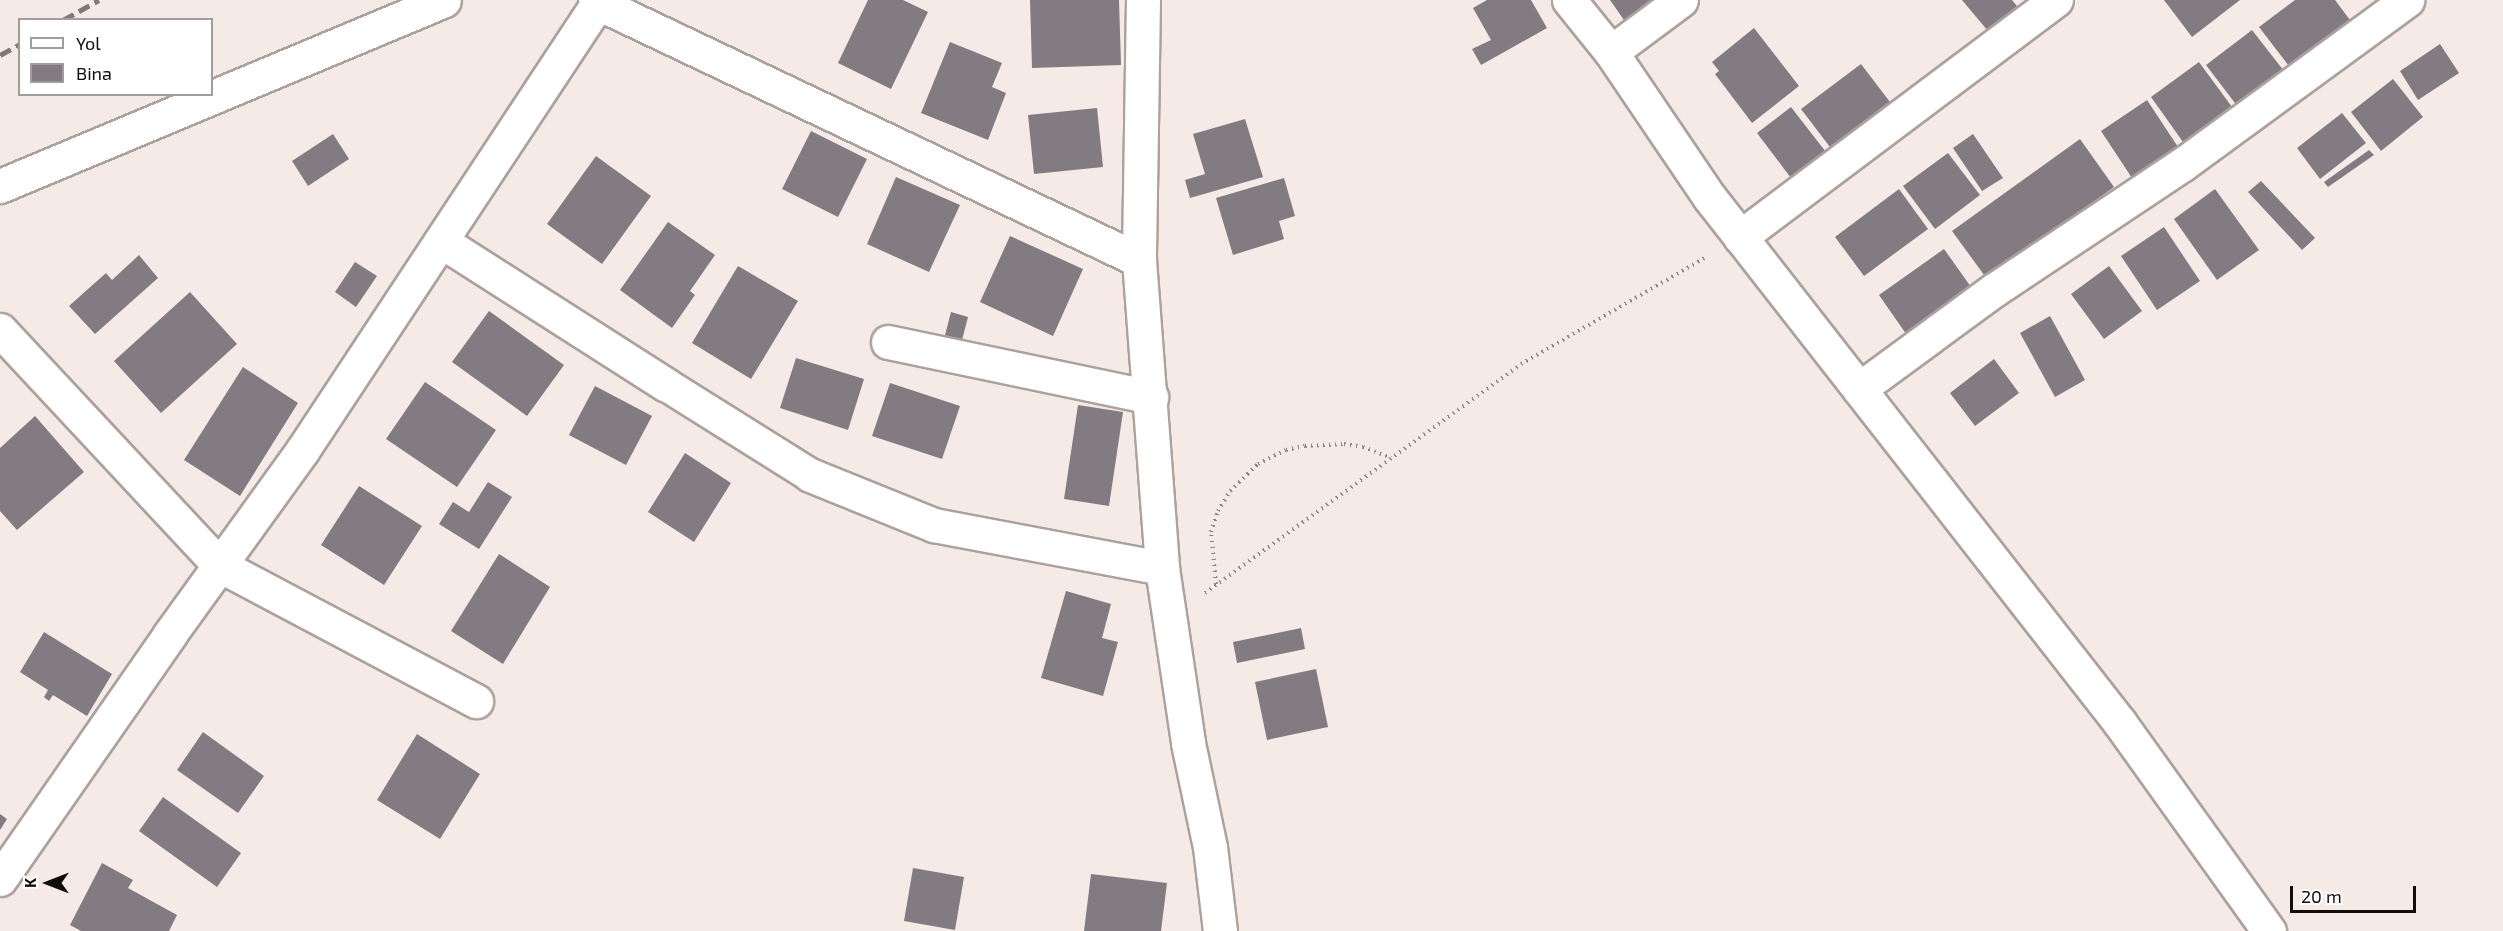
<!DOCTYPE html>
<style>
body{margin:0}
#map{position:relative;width:2503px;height:931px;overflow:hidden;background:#f5eae5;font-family:"Exo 2",sans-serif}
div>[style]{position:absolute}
.building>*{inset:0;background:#827b82}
.path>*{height:4px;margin-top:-2px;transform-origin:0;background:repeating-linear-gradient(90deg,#8d8582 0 1.5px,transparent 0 6px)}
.roads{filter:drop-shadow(2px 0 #aca19d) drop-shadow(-2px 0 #aca19d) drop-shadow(0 2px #aca19d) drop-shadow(0 -2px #aca19d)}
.pedestrian>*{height:32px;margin:-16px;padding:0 16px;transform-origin:16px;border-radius:16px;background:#fff}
.minor>*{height:33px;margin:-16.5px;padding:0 16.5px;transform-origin:16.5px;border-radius:16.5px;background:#fff}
.rail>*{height:4.5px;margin-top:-2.25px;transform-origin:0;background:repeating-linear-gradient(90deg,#807976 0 12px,transparent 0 18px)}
span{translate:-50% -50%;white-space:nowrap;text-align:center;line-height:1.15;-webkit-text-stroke:4.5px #fff;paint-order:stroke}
.legend{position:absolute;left:18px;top:18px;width:195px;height:78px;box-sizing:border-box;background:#fff;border:2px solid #9f9e9d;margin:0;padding:8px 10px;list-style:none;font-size:18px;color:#100d0b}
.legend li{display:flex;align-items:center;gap:12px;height:30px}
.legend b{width:30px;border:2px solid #9f9e9d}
.north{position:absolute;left:18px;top:853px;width:60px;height:60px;-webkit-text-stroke:4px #fff;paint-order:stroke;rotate:270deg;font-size:16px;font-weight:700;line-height:24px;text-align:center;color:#100d0b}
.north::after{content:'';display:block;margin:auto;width:21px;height:27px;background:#100d0b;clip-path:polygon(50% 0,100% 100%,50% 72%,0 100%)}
.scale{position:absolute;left:2290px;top:886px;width:126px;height:27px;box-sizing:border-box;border:3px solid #100d0b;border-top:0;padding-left:8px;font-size:18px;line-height:21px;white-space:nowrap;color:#100d0b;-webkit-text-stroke:4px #fff;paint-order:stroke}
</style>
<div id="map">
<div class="building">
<div style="clip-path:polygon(868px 0,903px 0,928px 12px,891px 89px,838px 63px)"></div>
<div style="clip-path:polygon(1030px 0,1119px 0,1121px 65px,1032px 68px)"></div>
<div style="clip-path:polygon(1487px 0,1531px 0,1547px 28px,1481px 65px,1472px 49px,1491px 40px,1473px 8px)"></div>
<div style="clip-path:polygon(1610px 0,1666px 0,1631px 30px)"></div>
<div style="clip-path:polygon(1962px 0,2012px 0,2022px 12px,1993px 37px)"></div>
<div style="clip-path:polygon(2164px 0,2240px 0,2192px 37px)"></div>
<div style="clip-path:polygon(2295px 0,2335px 0,2350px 20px,2289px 66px,2259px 27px)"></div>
<div style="clip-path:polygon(1754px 28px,1799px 86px,1752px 123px,1715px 74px,1719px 71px,1712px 62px)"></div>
<div style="clip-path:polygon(2252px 30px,2284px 71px,2238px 107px,2206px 65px)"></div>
<div style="clip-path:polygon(950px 42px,1002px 63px,992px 87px,1006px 93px,988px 140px,921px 113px)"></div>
<div style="clip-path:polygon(2440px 44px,2459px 73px,2418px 100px,2400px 71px)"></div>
<div style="clip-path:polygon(2199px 62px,2232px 107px,2183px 142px,2151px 97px)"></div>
<div style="clip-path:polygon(1861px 64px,1893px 106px,1833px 151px,1801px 109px)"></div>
<div style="clip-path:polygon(2393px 79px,2423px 117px,2381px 151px,2351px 112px)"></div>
<div style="clip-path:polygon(2147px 100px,2178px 147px,2132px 178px,2101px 131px)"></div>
<div style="clip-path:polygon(1791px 107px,1829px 156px,1794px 182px,1757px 133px)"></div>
<div style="clip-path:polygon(1097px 108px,1103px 167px,1034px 174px,1028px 115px)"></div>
<div style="clip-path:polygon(2342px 113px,2366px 143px,2320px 179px,2297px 148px)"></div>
<div style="clip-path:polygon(1245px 119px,1263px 177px,1190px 198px,1185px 180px,1205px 174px,1193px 134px)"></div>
<div style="clip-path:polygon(811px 131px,867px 159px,838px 217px,782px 189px)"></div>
<div style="clip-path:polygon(333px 134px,349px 159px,308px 186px,292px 161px)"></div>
<div style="clip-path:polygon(1973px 134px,2003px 178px,1982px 191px,1953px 148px)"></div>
<div style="clip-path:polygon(2080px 139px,2114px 187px,1987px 279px,1952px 231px)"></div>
<div style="clip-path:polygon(2369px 150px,2374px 155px,2328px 187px,2324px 182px)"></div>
<div style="clip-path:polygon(1948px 153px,1980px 195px,1935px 229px,1903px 186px)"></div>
<div style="clip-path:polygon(596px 156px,651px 196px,602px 264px,547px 224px)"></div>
<div style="clip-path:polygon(896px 177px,960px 205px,929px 272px,867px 244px)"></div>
<div style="clip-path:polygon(1284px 178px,1295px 216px,1279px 221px,1284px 239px,1233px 255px,1216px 198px)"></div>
<div style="clip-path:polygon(2261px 181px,2315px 238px,2302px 250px,2248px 192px)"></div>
<div style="clip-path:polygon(1899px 189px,1928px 229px,1864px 276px,1835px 237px)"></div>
<div style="clip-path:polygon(2215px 189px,2259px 250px,2217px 280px,2174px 219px)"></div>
<div style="clip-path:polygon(668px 222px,715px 255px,690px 291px,695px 295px,672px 328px,620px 290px)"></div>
<div style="clip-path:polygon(2164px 227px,2200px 281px,2157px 310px,2121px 256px)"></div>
<div style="clip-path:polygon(1010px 236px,1083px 269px,1053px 336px,980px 302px)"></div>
<div style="clip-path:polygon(1944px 249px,1976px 294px,1911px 341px,1879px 295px)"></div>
<div style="clip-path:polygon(139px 255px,158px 278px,95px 334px,69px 306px,106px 273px,112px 280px)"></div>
<div style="clip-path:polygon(355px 262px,377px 276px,356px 307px,335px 292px)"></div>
<div style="clip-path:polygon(738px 266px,798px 301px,751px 379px,692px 343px)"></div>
<div style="clip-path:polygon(2109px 266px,2142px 311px,2104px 339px,2071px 294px)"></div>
<div style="clip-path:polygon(190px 292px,237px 344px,161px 413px,114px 361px)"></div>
<div style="clip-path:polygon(489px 311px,564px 365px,527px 416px,452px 362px)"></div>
<div style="clip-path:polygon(951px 312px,968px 317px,961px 344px,944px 339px)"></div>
<div style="clip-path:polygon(2050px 316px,2085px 380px,2055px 397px,2020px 333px)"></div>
<div style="clip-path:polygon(796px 358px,864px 379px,848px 430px,780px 408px)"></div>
<div style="clip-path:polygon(1994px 359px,2019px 393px,1975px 426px,1950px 393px)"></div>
<div style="clip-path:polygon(243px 367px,298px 403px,240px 496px,184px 460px)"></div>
<div style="clip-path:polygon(425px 382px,496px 430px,457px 487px,386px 439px)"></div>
<div style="clip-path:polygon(890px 383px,960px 406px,942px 459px,872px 436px)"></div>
<div style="clip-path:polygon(595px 386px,652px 416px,626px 465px,569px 435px)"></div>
<div style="clip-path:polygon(1078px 405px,1123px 412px,1109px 506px,1064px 499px)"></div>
<div style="clip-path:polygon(35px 416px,84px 472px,17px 530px,0 511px,0 448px)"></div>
<div style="clip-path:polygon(685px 453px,731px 483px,694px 542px,648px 512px)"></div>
<div style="clip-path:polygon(488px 482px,512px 497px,479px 549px,439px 524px,453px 502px,469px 512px)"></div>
<div style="clip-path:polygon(359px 486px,422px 526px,384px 585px,321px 545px)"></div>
<div style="clip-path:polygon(499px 554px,550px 587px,503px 664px,451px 631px)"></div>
<div style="clip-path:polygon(1066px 591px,1111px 604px,1102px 638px,1118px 642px,1103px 696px,1041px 678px)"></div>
<div style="clip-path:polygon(1301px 628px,1305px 649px,1237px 663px,1233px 642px)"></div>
<div style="clip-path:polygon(44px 632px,112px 674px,87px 716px,53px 695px,49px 701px,44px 697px,48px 690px,20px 672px)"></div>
<div style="clip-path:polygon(1316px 669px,1328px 727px,1267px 740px,1255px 682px)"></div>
<div style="clip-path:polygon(203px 732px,264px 776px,238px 813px,177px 770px)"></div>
<div style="clip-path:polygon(417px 734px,480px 774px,440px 839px,377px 800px)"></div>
<div style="clip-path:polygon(163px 797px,241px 853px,217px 887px,139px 831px)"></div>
<div style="clip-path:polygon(0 814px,7px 819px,0 830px)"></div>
<div style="clip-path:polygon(102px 863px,133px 880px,128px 888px,177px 915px,169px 931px,81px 931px,70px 925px)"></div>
<div style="clip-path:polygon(913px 868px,964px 877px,955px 930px,904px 921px)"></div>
<div style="clip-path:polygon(1091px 874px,1167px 883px,1161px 931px,1084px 931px)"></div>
</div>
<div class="path">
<div style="left:1216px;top:584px;width:52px;rotate:-95.5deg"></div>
<div style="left:1211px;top:532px;width:22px;rotate:-72deg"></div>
<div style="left:1218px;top:511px;width:23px;rotate:-59deg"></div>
<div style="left:1230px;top:491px;width:39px;rotate:-44deg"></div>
<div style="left:1258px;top:464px;width:31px;rotate:-27deg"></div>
<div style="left:1286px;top:450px;width:19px;rotate:-12deg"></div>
<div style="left:1305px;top:446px;width:39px;rotate:-3deg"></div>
<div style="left:1344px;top:444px;width:19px;rotate:9deg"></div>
<div style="left:1363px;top:447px;width:30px;rotate:21deg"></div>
<div style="left:1205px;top:593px;width:390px;rotate:-35.9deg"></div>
<div style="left:1521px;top:364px;width:214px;rotate:-30deg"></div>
</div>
<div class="roads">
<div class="pedestrian">
<div style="left:665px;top:384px;width:171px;rotate:32.1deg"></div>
</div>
<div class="minor">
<div style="left:1143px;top:0;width:260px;rotate:90.9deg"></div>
<div style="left:1139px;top:260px;width:309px;rotate:85.7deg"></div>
<div style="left:1162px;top:568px;width:177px;rotate:81.5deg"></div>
<div style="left:1188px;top:743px;width:106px;rotate:78.1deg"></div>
<div style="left:1210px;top:847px;width:85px;rotate:83.2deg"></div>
<div style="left:1569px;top:0;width:67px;rotate:51.1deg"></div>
<div style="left:1611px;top:52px;width:176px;rotate:55.9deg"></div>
<div style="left:1710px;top:198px;width:666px;rotate:52.01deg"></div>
<div style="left:2120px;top:723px;width:256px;rotate:54.4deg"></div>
<div style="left:598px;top:3px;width:599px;rotate:25.41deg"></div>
<div style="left:1611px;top:52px;width:87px;rotate:-36.6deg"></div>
<div style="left:0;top:186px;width:481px;rotate:-22.7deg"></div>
<div style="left:1740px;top:237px;width:395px;rotate:-36.9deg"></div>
<div style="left:441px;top:241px;width:266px;rotate:32.6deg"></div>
<div style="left:0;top:330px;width:321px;rotate:47deg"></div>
<div style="left:219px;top:565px;width:291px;rotate:27.9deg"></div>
<div style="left:888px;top:342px;width:269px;rotate:11.8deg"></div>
<div style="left:1859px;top:389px;width:167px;rotate:-36.3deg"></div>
<div style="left:1994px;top:290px;width:227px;rotate:-33.7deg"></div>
<div style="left:2183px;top:164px;width:278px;rotate:-36.2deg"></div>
<div style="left:810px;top:475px;width:134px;rotate:22deg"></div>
<div style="left:934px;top:525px;width:232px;rotate:10.7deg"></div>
<div style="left:0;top:879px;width:298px;rotate:-55.2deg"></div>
<div style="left:170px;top:634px;width:226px;rotate:-54.2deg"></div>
<div style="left:302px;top:451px;width:537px;rotate:-56.55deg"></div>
<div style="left:598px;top:3px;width:4px;rotate:-135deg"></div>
</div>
</div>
<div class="rail">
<div style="left:63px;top:20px;width:41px;rotate:-29.1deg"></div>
<div style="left:0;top:55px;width:23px;rotate:-29deg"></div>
</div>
<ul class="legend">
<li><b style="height:8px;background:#fff"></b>Yol</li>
<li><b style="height:16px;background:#827b82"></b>Bina</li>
</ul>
<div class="north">K</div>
<div class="scale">20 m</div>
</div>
